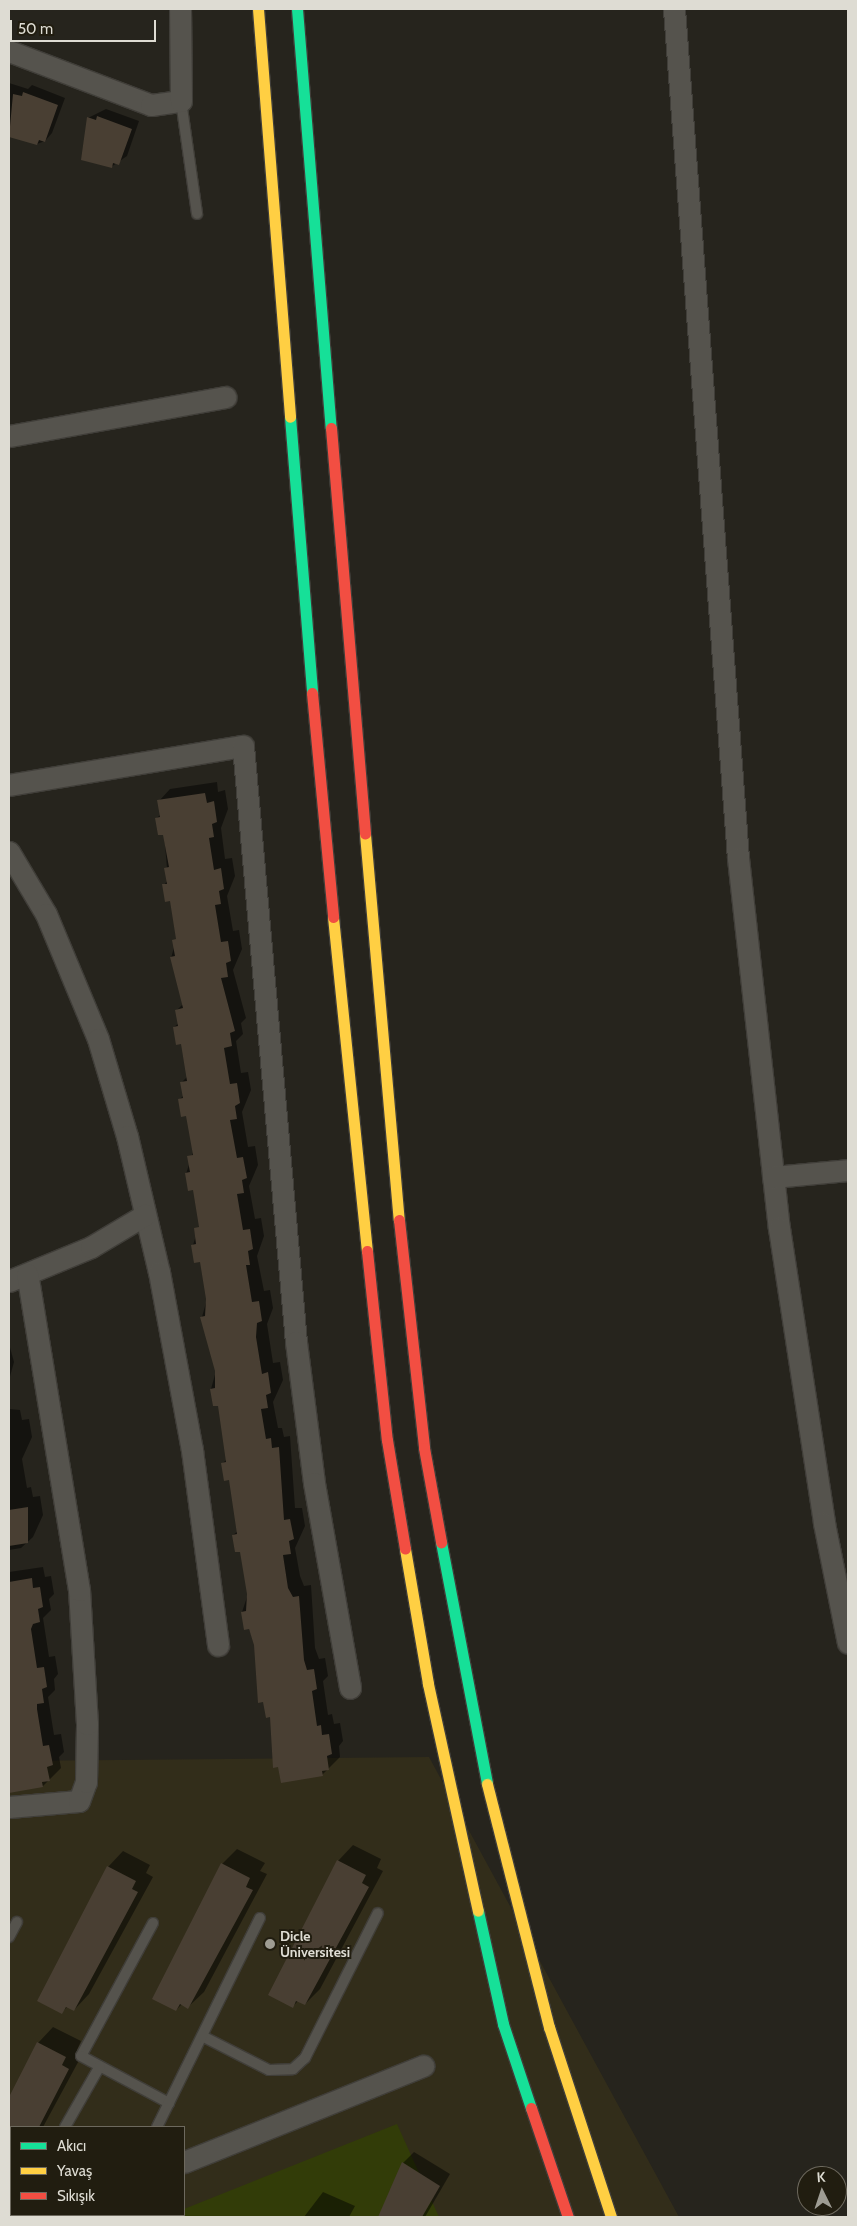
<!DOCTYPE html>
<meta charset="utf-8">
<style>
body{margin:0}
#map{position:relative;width:857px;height:2226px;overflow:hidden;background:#26241d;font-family:Cabin,sans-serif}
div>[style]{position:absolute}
.built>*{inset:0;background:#322d1a}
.green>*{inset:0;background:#323c08}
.shadow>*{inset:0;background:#0007}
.building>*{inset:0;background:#493f33}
.roads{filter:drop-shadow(1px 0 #403e39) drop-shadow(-1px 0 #403e39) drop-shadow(0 1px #403e39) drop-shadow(0 -1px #403e39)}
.lane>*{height:10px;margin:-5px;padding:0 5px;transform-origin:5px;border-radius:5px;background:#55534d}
.street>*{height:21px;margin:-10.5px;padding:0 10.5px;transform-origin:10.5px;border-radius:10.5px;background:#55534d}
.fast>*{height:11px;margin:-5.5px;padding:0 5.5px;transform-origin:5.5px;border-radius:5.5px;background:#16e098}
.slow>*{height:11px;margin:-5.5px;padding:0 5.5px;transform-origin:5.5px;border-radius:5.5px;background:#ffcf43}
.jam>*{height:11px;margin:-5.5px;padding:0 5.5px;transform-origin:5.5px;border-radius:5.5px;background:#f24e42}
.dots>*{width:14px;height:14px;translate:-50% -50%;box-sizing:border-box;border:2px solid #211d10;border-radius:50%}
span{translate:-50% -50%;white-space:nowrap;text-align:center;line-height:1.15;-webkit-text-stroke:4px #211d10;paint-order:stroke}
.poi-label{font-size:14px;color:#dedcd3;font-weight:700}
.left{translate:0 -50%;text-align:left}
.frame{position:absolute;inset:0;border:10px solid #dedcd3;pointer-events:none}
.legend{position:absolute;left:10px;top:2126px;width:175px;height:90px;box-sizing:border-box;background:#211d10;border:1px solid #6d695e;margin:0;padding:6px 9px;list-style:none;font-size:15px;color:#dedcd3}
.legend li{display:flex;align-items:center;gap:10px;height:25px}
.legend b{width:25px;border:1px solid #6d695e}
.north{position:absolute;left:797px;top:2166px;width:50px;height:50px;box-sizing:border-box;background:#211d10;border:1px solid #6d695e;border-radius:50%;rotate:356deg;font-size:14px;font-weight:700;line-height:20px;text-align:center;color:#dedcd3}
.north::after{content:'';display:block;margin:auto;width:18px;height:22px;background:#9e9c93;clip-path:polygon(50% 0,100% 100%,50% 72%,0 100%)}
.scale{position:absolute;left:10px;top:20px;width:146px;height:22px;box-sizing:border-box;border:2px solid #dedcd3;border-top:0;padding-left:6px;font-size:15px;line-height:18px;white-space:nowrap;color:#dedcd3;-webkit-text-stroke:4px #211d10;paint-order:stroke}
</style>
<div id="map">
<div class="built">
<div style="clip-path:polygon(evenodd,429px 1757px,679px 2217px,9px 2217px,9px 1761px,429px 1757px,11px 2127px,184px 2127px,184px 2215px,11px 2215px,11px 2127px)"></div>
</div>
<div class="green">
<div style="clip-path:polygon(397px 2124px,439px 2217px,162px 2217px,184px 2215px,184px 2209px)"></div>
</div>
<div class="shadow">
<div style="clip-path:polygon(9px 83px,28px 89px,32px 85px,65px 98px,52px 133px,45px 141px,37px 144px,9px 136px)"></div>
<div style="clip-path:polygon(106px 109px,139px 121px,127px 156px,111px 167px,88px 118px)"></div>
<div style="clip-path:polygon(217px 782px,218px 792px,225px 790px,228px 809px,221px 828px,225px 859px,232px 858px,235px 876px,227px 896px,233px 931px,239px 930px,242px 949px,233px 970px,246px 1018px,241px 1023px,243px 1034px,236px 1041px,241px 1073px,248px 1072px,251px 1090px,242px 1112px,248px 1147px,255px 1146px,258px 1165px,249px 1186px,255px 1219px,261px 1218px,264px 1236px,257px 1256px,264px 1291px,270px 1290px,273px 1308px,267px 1324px,273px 1363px,280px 1362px,283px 1380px,273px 1402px,278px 1428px,282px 1428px,284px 1437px,290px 1436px,295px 1508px,302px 1508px,305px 1526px,295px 1548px,300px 1576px,304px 1586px,311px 1585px,315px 1648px,319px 1659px,325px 1658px,328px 1676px,323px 1681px,328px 1715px,332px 1714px,334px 1724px,340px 1723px,343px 1741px,339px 1746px,340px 1757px,322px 1775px,271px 1716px,255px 1644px,242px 1612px,248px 1594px,241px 1550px,233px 1535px,238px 1531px,230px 1479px,222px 1464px,227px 1459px,219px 1404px,211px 1389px,216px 1371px,202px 1317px,207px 1299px,201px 1260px,193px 1245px,200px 1223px,194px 1189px,186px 1174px,193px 1152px,187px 1115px,179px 1100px,184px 1095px,182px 1082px,188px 1076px,182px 1042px,174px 1027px,179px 1023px,177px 1010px,183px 1004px,171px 958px,177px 937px,171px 900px,164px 885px,168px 880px,164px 833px,157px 818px,161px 814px,159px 801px,170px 789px)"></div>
<div style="clip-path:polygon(9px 1344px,14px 1362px,9px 1380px)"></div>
<div style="clip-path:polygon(9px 1409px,20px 1410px,22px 1420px,29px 1419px,32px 1437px,22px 1459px,27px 1488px,31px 1487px,33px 1497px,40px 1496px,43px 1515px,33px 1537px,21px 1548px,9px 1550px)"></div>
<div style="clip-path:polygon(43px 1567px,45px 1577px,51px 1576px,54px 1594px,49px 1599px,51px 1610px,43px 1618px,49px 1657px,55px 1656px,58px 1674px,54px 1679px,55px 1690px,48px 1697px,54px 1735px,61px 1734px,64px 1752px,59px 1757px,61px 1768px,43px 1786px,9px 1792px,9px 1572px)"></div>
<div style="clip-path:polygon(353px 1845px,381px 1859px,377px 1868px,383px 1871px,320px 1989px,305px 2004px,298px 2001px,293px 2006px,338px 1861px)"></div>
<div style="clip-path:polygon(237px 1849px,265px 1863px,260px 1871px,267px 1874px,204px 1992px,188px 2007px,182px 2004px,176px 2010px,222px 1864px)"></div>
<div style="clip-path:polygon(123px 1851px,150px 1865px,146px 1873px,153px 1877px,89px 1994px,74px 2010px,68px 2006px,62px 2012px,108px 1867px)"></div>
<div style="clip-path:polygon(53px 2027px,81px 2041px,77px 2050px,83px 2053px,43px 2127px,11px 2127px,9px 2181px,9px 2100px,38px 2043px)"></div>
<div style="clip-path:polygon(414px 2152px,450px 2174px,425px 2217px,380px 2217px,403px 2163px)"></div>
<div style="clip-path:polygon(323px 2192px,355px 2206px,349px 2217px,304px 2217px)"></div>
</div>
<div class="building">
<div style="clip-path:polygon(23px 92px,58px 105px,45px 142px,39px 140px,37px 145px,9px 137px,13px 94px,22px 96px)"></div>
<div style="clip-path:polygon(97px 116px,132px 129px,119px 165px,113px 163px,112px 168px,81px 160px,87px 117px,96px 120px)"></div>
<div style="clip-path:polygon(205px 793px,207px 803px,214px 801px,217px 822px,212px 824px,214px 837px,209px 838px,214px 870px,221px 868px,224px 889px,219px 891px,221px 904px,215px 905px,221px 942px,228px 941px,231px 961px,226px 963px,228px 977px,221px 978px,235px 1031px,230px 1033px,232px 1046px,224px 1048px,230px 1084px,237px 1083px,240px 1103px,235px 1106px,237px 1119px,230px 1120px,237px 1158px,243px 1157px,247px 1178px,242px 1180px,244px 1193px,237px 1194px,243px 1230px,250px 1229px,253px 1249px,248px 1251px,250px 1265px,246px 1265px,252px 1302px,259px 1301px,262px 1321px,257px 1323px,256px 1337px,262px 1374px,268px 1372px,271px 1393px,266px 1395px,268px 1408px,261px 1409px,266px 1439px,271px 1438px,272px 1448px,279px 1447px,284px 1520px,290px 1519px,294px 1539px,289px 1541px,291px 1554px,283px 1555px,288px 1588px,293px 1597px,299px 1596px,304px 1660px,307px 1670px,314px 1669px,317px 1689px,312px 1691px,317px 1726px,321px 1725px,322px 1735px,329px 1734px,332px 1754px,327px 1756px,329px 1770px,322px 1771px,323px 1776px,281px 1783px,278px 1767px,273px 1768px,270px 1717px,266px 1718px,263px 1702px,258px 1703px,254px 1645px,249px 1629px,244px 1630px,241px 1612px,246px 1611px,247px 1594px,240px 1552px,235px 1552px,232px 1535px,237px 1534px,229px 1480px,224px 1481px,221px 1463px,226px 1462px,218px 1406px,213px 1406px,210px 1389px,215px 1388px,215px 1371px,200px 1317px,205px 1316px,206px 1299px,200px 1262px,194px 1263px,191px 1245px,196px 1244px,194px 1228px,199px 1227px,193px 1190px,188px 1191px,185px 1173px,190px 1172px,187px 1156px,193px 1155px,186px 1116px,181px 1117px,178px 1099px,183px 1098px,180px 1082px,187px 1081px,181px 1044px,176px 1045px,173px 1027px,178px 1026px,175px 1010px,183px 1008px,170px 957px,175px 956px,172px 940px,176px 939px,170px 901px,165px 902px,162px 884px,167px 884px,164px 868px,169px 867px,163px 835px,158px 835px,155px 818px,160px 817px,157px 800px)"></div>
<div style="clip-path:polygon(28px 1507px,28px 1543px,9px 1546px,9px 1510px)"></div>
<div style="clip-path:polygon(32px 1578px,33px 1588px,40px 1587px,43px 1607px,38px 1609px,40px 1622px,33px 1624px,31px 1629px,37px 1668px,44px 1667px,47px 1687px,42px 1689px,44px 1703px,37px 1704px,37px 1709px,43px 1746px,49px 1745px,53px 1765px,47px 1767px,50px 1781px,42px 1782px,43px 1787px,9px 1793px,9px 1582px)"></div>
<div style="clip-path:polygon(337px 1860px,366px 1875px,362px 1883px,369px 1887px,305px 2005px,296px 2001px,293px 2008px,268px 1995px)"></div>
<div style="clip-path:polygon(221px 1863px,250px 1878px,246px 1887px,253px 1890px,188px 2009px,180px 2004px,176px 2011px,152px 1999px)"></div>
<div style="clip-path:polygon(107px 1866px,136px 1881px,132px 1889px,138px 1892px,74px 2011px,66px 2007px,62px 2014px,37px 2001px)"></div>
<div style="clip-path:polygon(37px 2042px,66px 2057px,62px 2065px,69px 2069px,39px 2127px,9px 2127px,9px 2097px)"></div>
<div style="clip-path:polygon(402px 2162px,440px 2186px,422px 2217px,378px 2217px)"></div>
</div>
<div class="roads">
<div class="lane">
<div style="left:181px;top:101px;width:114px;rotate:81.9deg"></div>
<div style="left:153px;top:1923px;width:151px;rotate:118.4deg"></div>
<div style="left:81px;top:2056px;width:100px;rotate:28.1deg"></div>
<div style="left:9px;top:1937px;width:17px;rotate:-62deg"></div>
<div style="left:202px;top:2036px;width:75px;rotate:26.9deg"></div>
<div style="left:269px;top:2070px;width:24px;rotate:-2deg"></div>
<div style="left:293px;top:2069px;width:16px;rotate:-43deg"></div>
<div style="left:305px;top:2058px;width:162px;rotate:-63.3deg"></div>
<div style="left:65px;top:2127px;width:70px;rotate:-60.2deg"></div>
<div style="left:157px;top:2127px;width:233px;rotate:-63.8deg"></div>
</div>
<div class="street">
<div style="left:674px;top:9px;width:851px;rotate:85.69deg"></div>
<div style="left:738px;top:858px;width:372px;rotate:83.7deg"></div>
<div style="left:779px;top:1228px;width:298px;rotate:81.3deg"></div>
<div style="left:824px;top:1523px;width:122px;rotate:78.7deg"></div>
<div style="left:9px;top:51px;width:152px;rotate:20.8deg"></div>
<div style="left:151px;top:105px;width:30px;rotate:-8deg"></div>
<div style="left:181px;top:101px;width:92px;rotate:-90.6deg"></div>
<div style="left:9px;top:436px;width:220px;rotate:-10.2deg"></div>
<div style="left:9px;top:785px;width:237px;rotate:-9.5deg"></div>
<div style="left:243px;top:746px;width:598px;rotate:84.92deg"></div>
<div style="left:296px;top:1342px;width:142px;rotate:82.7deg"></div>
<div style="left:314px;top:1483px;width:208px;rotate:80deg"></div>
<div style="left:9px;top:852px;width:72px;rotate:59.2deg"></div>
<div style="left:46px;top:914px;width:135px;rotate:67.4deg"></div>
<div style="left:98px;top:1039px;width:101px;rotate:73.4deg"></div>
<div style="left:127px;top:1136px;width:140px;rotate:76.8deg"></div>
<div style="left:159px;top:1272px;width:181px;rotate:79.5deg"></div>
<div style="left:192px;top:1450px;width:197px;rotate:82.4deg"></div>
<div style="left:773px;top:1177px;width:75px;rotate:-5.3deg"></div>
<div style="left:9px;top:1281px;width:89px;rotate:-22.5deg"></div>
<div style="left:91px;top:1247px;width:63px;rotate:-30.7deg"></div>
<div style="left:9px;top:1807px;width:70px;rotate:-4.9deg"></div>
<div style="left:79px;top:1801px;width:20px;rotate:-70deg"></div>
<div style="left:86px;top:1782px;width:58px;rotate:-89deg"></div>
<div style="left:87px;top:1724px;width:134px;rotate:-93.4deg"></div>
<div style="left:79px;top:1590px;width:320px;rotate:-99.3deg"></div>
<div style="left:184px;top:2162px;width:258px;rotate:-21.9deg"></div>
<div style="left:47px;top:2217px;width:6px;rotate:-18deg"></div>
</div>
<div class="fast">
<div style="left:297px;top:9px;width:420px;rotate:85.4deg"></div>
<div style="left:290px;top:417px;width:277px;rotate:85.4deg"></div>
<div style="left:441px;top:1542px;width:246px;rotate:79.2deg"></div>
<div style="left:478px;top:1911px;width:116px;rotate:77.5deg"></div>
<div style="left:503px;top:2024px;width:89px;rotate:71.6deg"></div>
</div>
<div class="slow">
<div style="left:258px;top:9px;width:409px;rotate:85.5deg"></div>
<div style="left:365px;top:834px;width:387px;rotate:85deg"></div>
<div style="left:333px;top:917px;width:336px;rotate:84.2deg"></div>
<div style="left:405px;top:1549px;width:137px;rotate:80.3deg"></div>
<div style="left:428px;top:1684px;width:232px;rotate:77.6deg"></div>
<div style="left:487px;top:1784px;width:251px;rotate:75.7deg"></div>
<div style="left:549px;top:2027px;width:200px;rotate:71.9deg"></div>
</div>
<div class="jam">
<div style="left:331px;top:428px;width:407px;rotate:85.2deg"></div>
<div style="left:312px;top:693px;width:225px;rotate:84.6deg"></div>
<div style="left:399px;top:1220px;width:229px;rotate:83.7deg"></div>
<div style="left:424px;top:1448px;width:96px;rotate:79.7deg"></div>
<div style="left:367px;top:1251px;width:190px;rotate:84deg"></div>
<div style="left:387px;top:1440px;width:110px;rotate:80.6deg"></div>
<div style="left:531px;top:2108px;width:115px;rotate:71.3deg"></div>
</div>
</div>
<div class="dots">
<div style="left:270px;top:1944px;background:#9e9c93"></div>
</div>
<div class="poi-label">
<span class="left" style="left:280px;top:1944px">Dicle<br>Üniversitesi</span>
</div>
<div class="frame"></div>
<ul class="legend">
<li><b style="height:6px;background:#16e098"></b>Akıcı</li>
<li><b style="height:6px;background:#ffcf43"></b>Yavaş</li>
<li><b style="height:6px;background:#f24e42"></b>Sıkışık</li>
</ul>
<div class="north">K</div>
<div class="scale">50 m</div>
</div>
